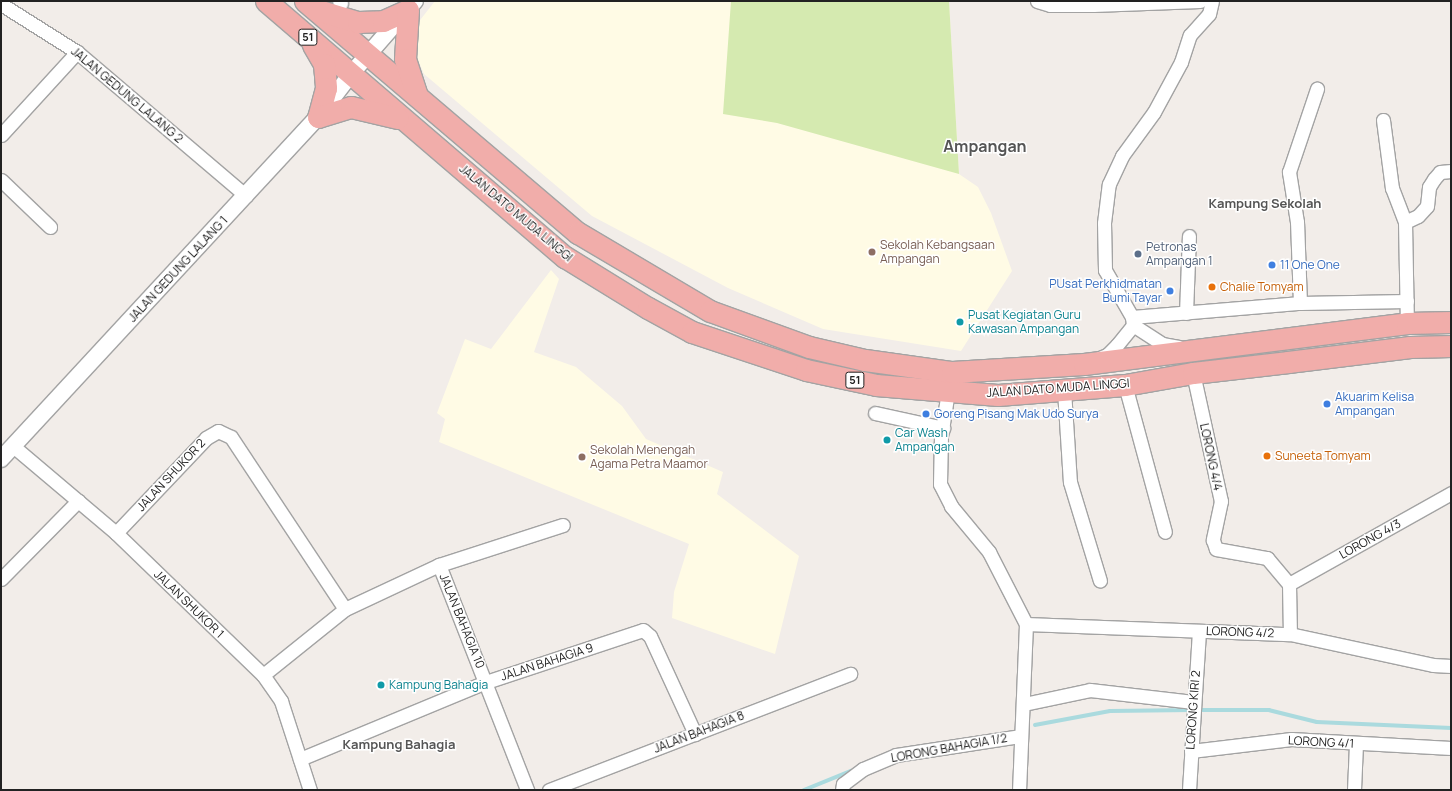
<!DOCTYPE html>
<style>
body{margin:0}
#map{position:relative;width:1452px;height:791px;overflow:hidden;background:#f2ede9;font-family:Manrope,sans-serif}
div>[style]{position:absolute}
.education>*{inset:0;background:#fffbe5}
.grass>*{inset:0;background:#d5eab0}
.stream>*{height:3.5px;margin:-1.75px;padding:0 1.75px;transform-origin:1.75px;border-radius:1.75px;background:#aadade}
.roads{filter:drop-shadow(1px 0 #a3a3a3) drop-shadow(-1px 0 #a3a3a3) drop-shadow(0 1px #a3a3a3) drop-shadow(0 -1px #a3a3a3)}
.minor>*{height:13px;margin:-6.5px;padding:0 6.5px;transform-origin:6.5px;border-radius:6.5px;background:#fff}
.tertiary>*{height:16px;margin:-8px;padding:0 8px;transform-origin:8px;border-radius:8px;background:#fff}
.trunk>*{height:21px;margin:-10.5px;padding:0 10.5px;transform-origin:10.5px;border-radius:10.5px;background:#f1adaa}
.dots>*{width:11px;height:11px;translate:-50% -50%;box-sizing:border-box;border:2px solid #fff;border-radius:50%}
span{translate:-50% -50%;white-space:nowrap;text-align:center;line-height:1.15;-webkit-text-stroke:3px #fff;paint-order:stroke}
.shield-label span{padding:1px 3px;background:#fff;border:1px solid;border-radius:3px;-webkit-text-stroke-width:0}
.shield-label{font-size:11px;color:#222;font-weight:700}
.street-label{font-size:12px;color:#222}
.education-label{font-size:12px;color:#785e54}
.left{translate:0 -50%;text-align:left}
.service-label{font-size:12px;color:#4e5e75}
.shop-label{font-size:12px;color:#366cbe}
.right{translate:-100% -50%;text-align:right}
.food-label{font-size:12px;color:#c56008}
.culture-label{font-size:12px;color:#0d838f}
.neighbourhood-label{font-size:13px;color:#555;font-weight:700}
.district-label{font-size:16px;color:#555;font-weight:700}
.frame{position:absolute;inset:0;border:2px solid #222;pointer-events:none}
</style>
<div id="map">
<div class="education">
<div style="clip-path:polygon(435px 1px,949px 1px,959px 174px,978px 187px,991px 213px,1012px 271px,961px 351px,823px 329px,728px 288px,592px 216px,424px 74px,415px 53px,417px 24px)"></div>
<div style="clip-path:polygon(551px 270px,559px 279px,534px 352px,576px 367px,622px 406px,646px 439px,723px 472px,717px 494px,799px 556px,775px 654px,672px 618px,674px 592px,689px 544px,439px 442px,445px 419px,437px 413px,465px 339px,491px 349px)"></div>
</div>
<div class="grass">
<div style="clip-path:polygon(731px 1px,949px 1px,959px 174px,777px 123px,723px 114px)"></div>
</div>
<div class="stream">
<div style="left:1197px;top:710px;width:72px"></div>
<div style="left:1269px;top:710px;width:49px;rotate:14deg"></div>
<div style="left:1317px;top:722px;width:134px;rotate:2.6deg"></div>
<div style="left:1035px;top:725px;width:76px;rotate:-10.6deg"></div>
<div style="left:1110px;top:711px;width:81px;rotate:-0.7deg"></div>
<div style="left:804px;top:790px;width:51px;rotate:-22deg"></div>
</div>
<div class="roads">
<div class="minor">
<div style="left:339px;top:1px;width:3px;rotate:45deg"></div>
<div style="left:1037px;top:1px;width:14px;rotate:17deg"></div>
<div style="left:1050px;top:5px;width:43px"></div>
<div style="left:1093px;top:5px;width:107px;rotate:-2.1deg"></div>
<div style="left:1px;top:4px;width:90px;rotate:32.3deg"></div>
<div style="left:77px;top:52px;width:222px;rotate:40.4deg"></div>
<div style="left:1383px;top:120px;width:69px;rotate:82.5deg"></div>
<div style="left:1392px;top:188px;width:36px;rotate:69deg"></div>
<div style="left:1405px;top:222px;width:101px;rotate:88.9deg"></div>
<div style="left:1px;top:135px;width:113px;rotate:-47.5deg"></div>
<div style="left:1px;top:180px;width:68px;rotate:43.8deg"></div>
<div style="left:1405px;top:222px;width:14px;rotate:-25deg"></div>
<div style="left:1418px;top:216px;width:13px;rotate:-48deg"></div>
<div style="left:1427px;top:206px;width:19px;rotate:-84deg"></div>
<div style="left:1429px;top:187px;width:9px;rotate:-58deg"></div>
<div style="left:1434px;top:179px;width:9px;rotate:-49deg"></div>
<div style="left:1440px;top:172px;width:11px;rotate:-5deg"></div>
<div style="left:1300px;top:303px;width:81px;rotate:-92.1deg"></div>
<div style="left:1297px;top:222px;width:51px;rotate:-99.1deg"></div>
<div style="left:1289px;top:172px;width:88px;rotate:-71.4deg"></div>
<div style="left:1186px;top:313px;width:77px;rotate:-87.8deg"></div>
<div style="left:1132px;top:317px;width:169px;rotate:-4.8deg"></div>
<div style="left:1300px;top:303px;width:107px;rotate:-1.1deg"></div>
<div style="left:1133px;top:325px;width:35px;rotate:33deg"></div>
<div style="left:1162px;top:344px;width:17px;rotate:10deg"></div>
<div style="left:1097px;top:359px;width:11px;rotate:-22deg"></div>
<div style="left:1107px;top:355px;width:14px;rotate:-45deg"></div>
<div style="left:1117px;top:345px;width:26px;rotate:-51deg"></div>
<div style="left:1133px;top:325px;width:8px;rotate:-97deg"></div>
<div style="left:1132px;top:317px;width:54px;rotate:-119.9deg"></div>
<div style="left:1105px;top:270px;width:47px;rotate:-91.2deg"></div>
<div style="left:1104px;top:223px;width:39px;rotate:-83deg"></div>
<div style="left:1109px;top:184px;width:31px;rotate:-65deg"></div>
<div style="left:1122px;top:156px;width:54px;rotate:-54deg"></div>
<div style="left:1154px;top:112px;width:57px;rotate:-61.6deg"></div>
<div style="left:1181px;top:62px;width:28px;rotate:-72deg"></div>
<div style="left:1190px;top:35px;width:28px;rotate:-48deg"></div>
<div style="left:1209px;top:14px;width:13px;rotate:-77deg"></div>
<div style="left:1193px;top:373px;width:131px;rotate:77.7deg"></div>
<div style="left:1221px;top:501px;width:40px;rotate:102deg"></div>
<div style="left:1213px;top:540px;width:9px;rotate:72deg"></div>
<div style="left:1216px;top:549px;width:52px;rotate:10deg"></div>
<div style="left:1267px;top:558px;width:34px;rotate:50deg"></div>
<div style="left:1289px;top:584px;width:50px;rotate:88.9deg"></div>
<div style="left:1125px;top:385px;width:152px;rotate:74.8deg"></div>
<div style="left:1064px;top:390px;width:92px;rotate:86.3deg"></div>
<div style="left:1070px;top:482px;width:103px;rotate:73.1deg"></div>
<div style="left:948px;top:391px;width:46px;rotate:98.8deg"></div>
<div style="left:941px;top:436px;width:48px;rotate:91.2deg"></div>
<div style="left:940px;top:484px;width:25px;rotate:63deg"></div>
<div style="left:951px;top:506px;width:60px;rotate:50.4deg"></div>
<div style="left:989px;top:552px;width:81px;rotate:62.8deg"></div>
<div style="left:1026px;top:624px;width:166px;rotate:92.4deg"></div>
<div style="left:875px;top:413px;width:70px;rotate:12.4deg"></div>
<div style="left:13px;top:446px;width:135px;rotate:40.2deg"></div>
<div style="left:116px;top:533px;width:131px;rotate:-46.5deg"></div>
<div style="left:206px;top:438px;width:14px;rotate:-30deg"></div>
<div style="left:218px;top:431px;width:14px;rotate:25deg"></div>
<div style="left:231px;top:437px;width:206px;rotate:56.5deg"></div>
<div style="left:116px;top:533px;width:204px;rotate:44deg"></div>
<div style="left:263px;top:675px;width:32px;rotate:55deg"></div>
<div style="left:281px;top:701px;width:94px;rotate:72deg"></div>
<div style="left:439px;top:565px;width:242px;rotate:68.6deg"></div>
<div style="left:1px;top:579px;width:110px;rotate:-45.4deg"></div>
<div style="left:1289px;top:584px;width:186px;rotate:-29.3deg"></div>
<div style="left:1026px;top:624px;width:264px;rotate:2.2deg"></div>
<div style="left:1290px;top:634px;width:146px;rotate:12.2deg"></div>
<div style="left:1433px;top:665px;width:18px;rotate:3deg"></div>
<div style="left:263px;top:675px;width:105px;rotate:-38.8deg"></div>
<div style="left:345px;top:609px;width:104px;rotate:-25.1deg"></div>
<div style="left:439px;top:565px;width:130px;rotate:-17.9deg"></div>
<div style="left:1024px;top:704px;width:67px;rotate:-12deg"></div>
<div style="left:1090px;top:690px;width:104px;rotate:6.6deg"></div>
<div style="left:1191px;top:751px;width:101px;rotate:-6.8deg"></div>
<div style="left:1291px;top:739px;width:160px;rotate:3.2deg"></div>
<div style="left:300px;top:759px;width:201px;rotate:-22.5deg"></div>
<div style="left:486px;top:682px;width:165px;rotate:-18.3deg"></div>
<div style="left:643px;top:630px;width:9px;rotate:41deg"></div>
<div style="left:650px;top:636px;width:108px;rotate:65.3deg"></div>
<div style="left:549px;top:790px;width:323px;rotate:-21.1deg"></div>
<div style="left:842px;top:790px;width:6px;rotate:-81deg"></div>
<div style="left:843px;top:784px;width:25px;rotate:-37deg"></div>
<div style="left:863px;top:769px;width:36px;rotate:-23deg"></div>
<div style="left:896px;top:755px;width:125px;rotate:-8.7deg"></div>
<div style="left:1189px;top:790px;width:159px;rotate:-86.4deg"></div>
<div style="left:1354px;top:790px;width:46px;rotate:-87.5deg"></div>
</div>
<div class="tertiary">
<div style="left:1px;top:459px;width:466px;rotate:-47.2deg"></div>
<div style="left:318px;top:117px;width:54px;rotate:-52.5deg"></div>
<div style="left:351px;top:74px;width:97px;rotate:-48.8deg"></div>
</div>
<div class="trunk">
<div style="left:266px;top:1px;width:394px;rotate:40.6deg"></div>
<div style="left:565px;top:257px;width:97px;rotate:31.6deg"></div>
<div style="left:648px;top:308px;width:50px;rotate:28.6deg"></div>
<div style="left:692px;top:332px;width:120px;rotate:18.4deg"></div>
<div style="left:806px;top:370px;width:72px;rotate:12.1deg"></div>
<div style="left:876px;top:385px;width:122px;rotate:4.7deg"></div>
<div style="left:998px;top:395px;width:127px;rotate:-4.5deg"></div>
<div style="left:1125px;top:385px;width:69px;rotate:-10deg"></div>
<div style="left:1193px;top:373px;width:96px;rotate:-6.6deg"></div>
<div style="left:1288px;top:362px;width:123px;rotate:-7deg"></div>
<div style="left:1410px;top:347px;width:41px;rotate:-1.4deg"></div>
<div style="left:305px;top:1px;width:358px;rotate:40.4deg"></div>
<div style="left:578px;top:233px;width:153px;rotate:30.6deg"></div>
<div style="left:710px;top:311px;width:105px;rotate:20deg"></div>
<div style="left:809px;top:347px;width:57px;rotate:13.1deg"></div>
<div style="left:865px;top:360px;width:88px;rotate:7.9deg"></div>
<div style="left:952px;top:372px;width:132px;rotate:-3.5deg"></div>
<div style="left:1084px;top:364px;width:326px;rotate:-7.2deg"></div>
<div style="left:1407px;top:323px;width:44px;rotate:-1.3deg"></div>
<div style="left:321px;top:11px;width:39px;rotate:17deg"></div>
<div style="left:358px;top:22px;width:25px;rotate:-2deg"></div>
<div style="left:383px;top:21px;width:27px;rotate:-24deg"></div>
<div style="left:408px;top:10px;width:49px;rotate:93.5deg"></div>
<div style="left:405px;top:59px;width:39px;rotate:72deg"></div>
<div style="left:313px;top:45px;width:22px;rotate:60deg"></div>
<div style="left:324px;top:64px;width:24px;rotate:85deg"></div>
<div style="left:326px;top:88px;width:30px;rotate:105deg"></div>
<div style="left:318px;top:117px;width:34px;rotate:-17deg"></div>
<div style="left:351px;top:107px;width:48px;rotate:13.2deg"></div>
</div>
</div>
<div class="dots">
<div style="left:872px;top:252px;background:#8d6e63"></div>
<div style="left:1138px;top:254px;background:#5c6f8a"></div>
<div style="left:1272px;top:265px;background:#3f7fe0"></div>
<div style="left:1212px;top:287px;background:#e8710a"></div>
<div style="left:1170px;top:291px;background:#3f7fe0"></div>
<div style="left:960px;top:322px;background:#0f9aa8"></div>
<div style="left:1327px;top:404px;background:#3f7fe0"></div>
<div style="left:926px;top:414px;background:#3f7fe0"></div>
<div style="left:887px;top:440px;background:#0f9aa8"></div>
<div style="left:1267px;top:456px;background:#e8710a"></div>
<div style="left:582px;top:457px;background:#8d6e63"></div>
<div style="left:381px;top:685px;background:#0f9aa8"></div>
</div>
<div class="shield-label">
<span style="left:308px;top:37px">51</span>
<span style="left:855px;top:380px">51</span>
</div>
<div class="street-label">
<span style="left:127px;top:95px;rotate:40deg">JALAN GEDUNG LALANG 2</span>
<span style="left:516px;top:213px;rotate:40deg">JALAN DATO MUDA LINGGI</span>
<span style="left:178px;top:269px;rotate:-47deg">JALAN GEDUNG LALANG 1</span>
<span style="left:1058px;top:388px;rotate:-4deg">JALAN DATO MUDA LINGGI</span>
<span style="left:1211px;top:457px;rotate:78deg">LORONG 4/4</span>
<span style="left:171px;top:475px;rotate:-47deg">JALAN SHUKOR 2</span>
<span style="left:1370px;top:539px;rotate:-29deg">LORONG 4/3</span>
<span style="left:189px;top:604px;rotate:44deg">JALAN SHUKOR 1</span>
<span style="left:462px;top:621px;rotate:68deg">JALAN BAHAGIA 10</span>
<span style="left:1240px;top:632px;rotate:2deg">LORONG 4/2</span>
<span style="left:547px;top:662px;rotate:-18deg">JALAN BAHAGIA 9</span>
<span style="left:1193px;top:710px;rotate:-86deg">LORONG KIRI 2</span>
<span style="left:699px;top:732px;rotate:-21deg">JALAN BAHAGIA 8</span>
<span style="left:1321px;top:742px;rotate:3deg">LORONG 4/1</span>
<span style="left:949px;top:748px;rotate:-10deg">LORONG BAHAGIA 1/2</span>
</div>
<div class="education-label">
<span class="left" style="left:880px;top:252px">Sekolah Kebangsaan<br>Ampangan</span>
<span class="left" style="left:590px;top:457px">Sekolah Menengah<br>Agama Petra Maamor</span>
</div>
<div class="service-label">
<span class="left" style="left:1146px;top:254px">Petronas<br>Ampangan 1</span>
</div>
<div class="shop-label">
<span class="left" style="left:1280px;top:265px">11 One One</span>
<span class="right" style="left:1162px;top:291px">PUsat Perkhidmatan<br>Bumi Tayar</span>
<span class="left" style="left:1335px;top:404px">Akuarim Kelisa<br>Ampangan</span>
<span class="left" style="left:934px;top:414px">Goreng Pisang Mak Udo Surya</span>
</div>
<div class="food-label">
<span class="left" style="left:1220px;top:287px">Chalie Tomyam</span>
<span class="left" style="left:1275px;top:456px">Suneeta Tomyam</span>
</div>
<div class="culture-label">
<span class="left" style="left:968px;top:322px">Pusat Kegiatan Guru<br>Kawasan Ampangan</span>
<span class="left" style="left:895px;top:440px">Car Wash<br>Ampangan</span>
<span class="left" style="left:389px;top:685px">Kampung Bahagia</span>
</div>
<div class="neighbourhood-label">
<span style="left:1265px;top:203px">Kampung Sekolah</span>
<span style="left:399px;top:744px">Kampung Bahagia</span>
</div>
<div class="district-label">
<span style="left:985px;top:146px">Ampangan</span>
</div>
<div class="frame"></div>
</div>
